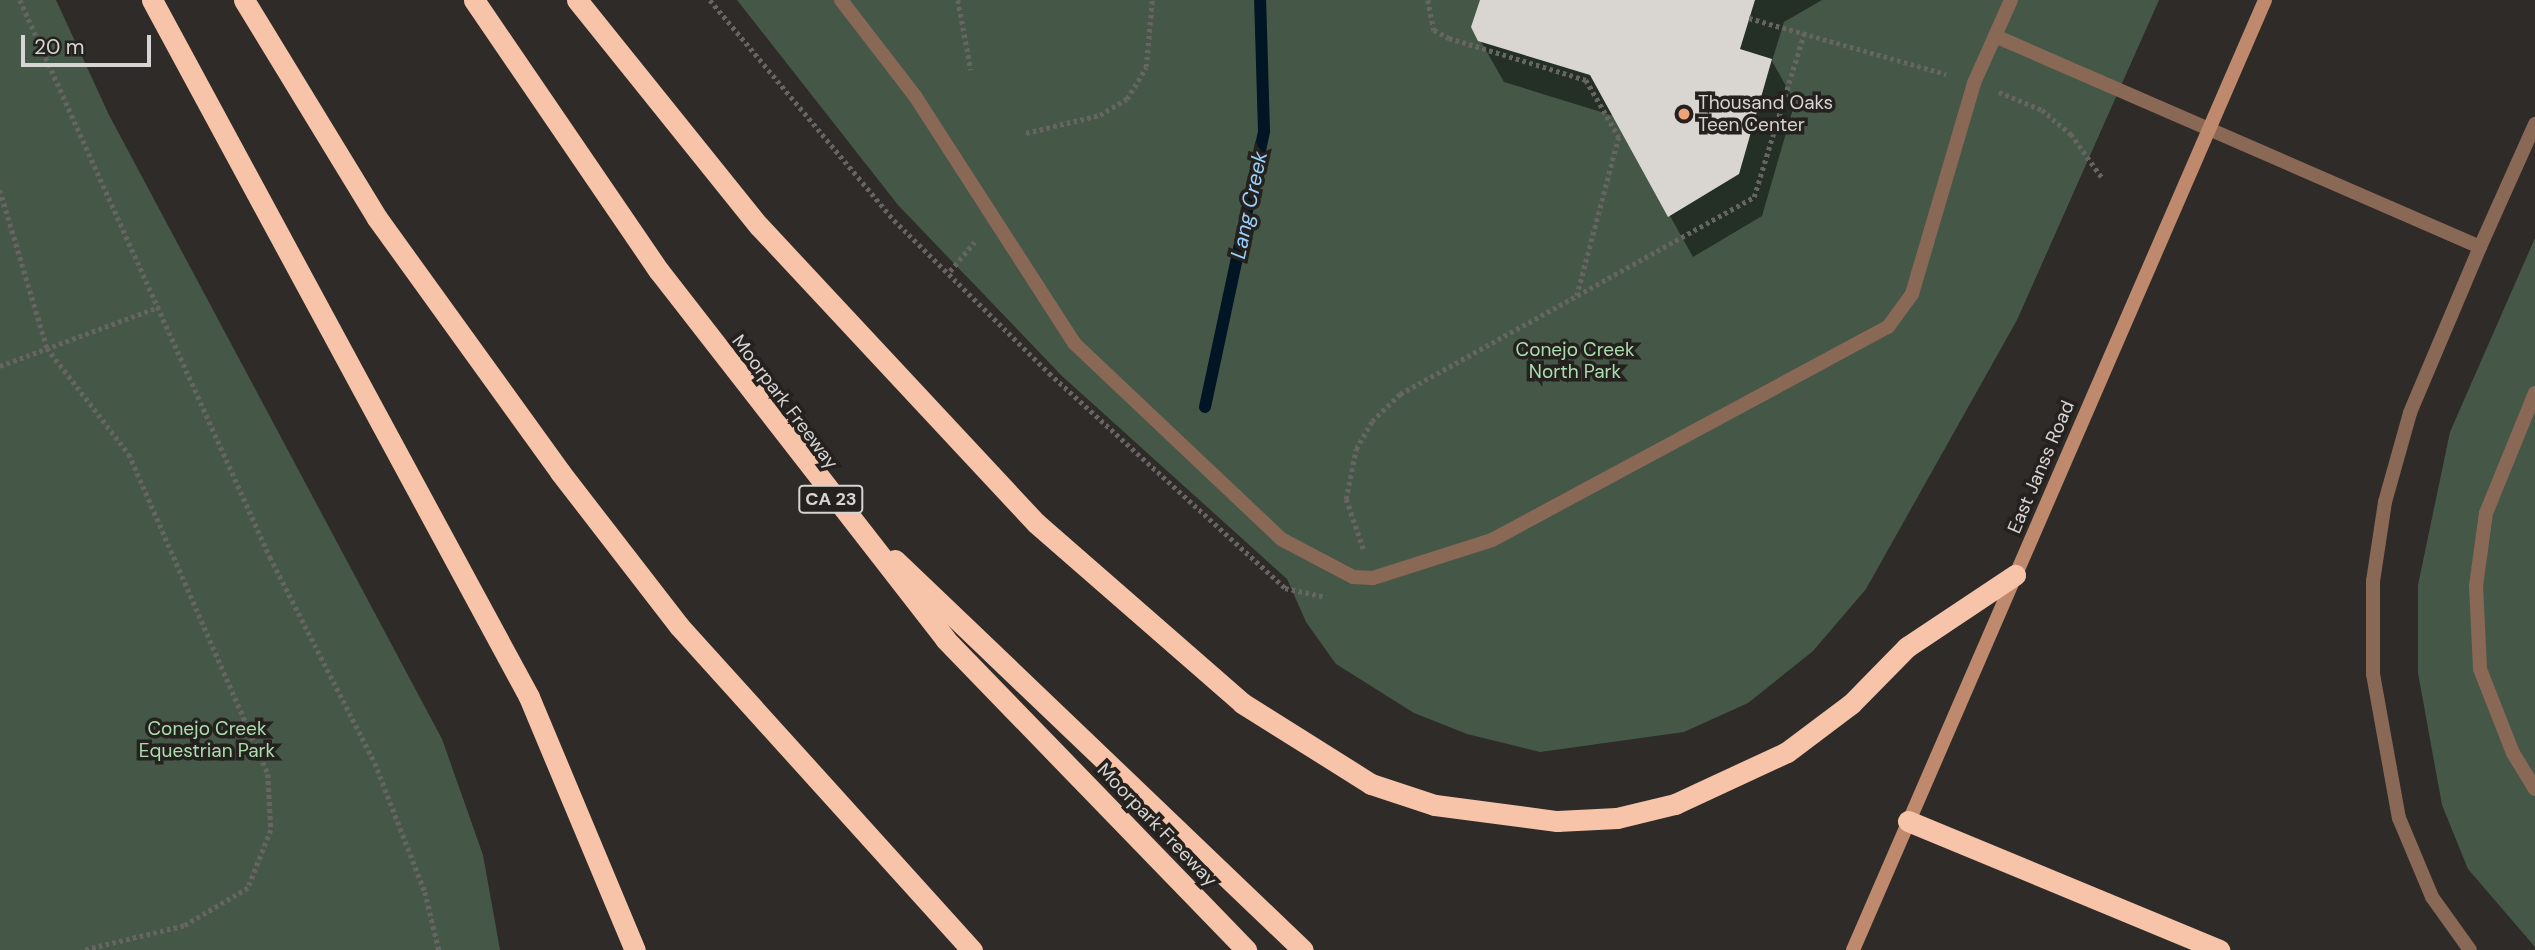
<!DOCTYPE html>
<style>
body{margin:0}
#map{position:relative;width:2535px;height:950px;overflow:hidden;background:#2e2b28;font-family:"DM Sans",sans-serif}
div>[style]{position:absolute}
.green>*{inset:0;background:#455847}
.shadow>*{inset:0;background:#0007}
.stream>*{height:12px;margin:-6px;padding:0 6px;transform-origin:6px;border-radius:6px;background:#011525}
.building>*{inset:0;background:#d9d5d1}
.path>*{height:4.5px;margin-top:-2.25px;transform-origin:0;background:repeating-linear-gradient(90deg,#676562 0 3.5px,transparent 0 7px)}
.lane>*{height:14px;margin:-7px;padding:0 7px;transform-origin:7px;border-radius:7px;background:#8a6856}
.secondary>*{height:14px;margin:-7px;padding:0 7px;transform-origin:7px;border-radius:7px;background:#bf896d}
.highway>*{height:21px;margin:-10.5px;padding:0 10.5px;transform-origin:10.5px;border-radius:10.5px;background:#f7c4a9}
.dots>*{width:19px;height:19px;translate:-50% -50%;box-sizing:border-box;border:4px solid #24211e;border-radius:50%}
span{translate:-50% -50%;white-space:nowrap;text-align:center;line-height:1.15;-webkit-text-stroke:7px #24211e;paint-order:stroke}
.shield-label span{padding:2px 5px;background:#24211e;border:2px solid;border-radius:5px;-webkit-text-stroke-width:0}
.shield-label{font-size:18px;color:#d7d5d3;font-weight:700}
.poi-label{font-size:19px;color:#d7d5d3}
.left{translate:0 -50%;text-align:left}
.park-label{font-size:19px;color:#acdfaf}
.street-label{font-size:19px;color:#d7d5d3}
.water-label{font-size:21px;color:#9ad1fd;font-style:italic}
.scale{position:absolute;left:21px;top:35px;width:130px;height:32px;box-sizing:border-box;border:4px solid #d7d5d3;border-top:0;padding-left:9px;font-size:21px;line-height:24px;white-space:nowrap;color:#d7d5d3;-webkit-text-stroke:5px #24211e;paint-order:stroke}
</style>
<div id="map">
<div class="green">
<div style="clip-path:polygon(0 0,56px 0,109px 115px,442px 739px,483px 855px,500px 950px,0 950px)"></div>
<div style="clip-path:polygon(737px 0,2159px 0,2017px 320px,1866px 589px,1813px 651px,1748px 703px,1684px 732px,1540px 752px,1467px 734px,1414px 713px,1336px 664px,1306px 622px,1287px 579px,1062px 376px,898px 205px)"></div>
<div style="clip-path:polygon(2535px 238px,2535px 947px,2468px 869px,2442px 805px,2418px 673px,2418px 585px,2450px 432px)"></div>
</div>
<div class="shadow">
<div style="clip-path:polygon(1482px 0,1822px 0,1784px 22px,1772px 61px,1795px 102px,1762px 216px,1693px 257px,1614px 116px,1504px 82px,1480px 40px)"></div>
</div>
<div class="stream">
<div style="left:1205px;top:407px;width:282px;rotate:-77.9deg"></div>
<div style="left:1264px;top:131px;width:131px;rotate:-91.7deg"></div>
</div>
<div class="building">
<div style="clip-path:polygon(1480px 0,1755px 0,1740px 49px,1772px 59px,1739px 174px,1668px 217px,1590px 75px,1478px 41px,1471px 27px)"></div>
</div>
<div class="path">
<div style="left:20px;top:0;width:611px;rotate:65.83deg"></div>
<div style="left:270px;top:557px;width:231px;rotate:63deg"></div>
<div style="left:375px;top:763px;width:138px;rotate:68.8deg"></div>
<div style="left:425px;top:892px;width:60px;rotate:76.4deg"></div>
<div style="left:710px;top:0;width:287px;rotate:50.1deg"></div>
<div style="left:894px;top:220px;width:218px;rotate:44.6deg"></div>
<div style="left:1049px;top:373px;width:319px;rotate:42.3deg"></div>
<div style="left:1285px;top:588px;width:42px;rotate:12.4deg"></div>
<div style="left:958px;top:0;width:71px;rotate:79.5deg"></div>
<div style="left:1428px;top:0;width:31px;rotate:79deg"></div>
<div style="left:1434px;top:30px;width:17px;rotate:28deg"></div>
<div style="left:1449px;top:38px;width:143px;rotate:17deg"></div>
<div style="left:1586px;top:80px;width:66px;rotate:59.9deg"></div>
<div style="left:1619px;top:137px;width:164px;rotate:104.8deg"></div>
<div style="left:1749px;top:18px;width:205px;rotate:15.9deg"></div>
<div style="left:1999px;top:92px;width:47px;rotate:22.7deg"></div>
<div style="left:2042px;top:110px;width:38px;rotate:40deg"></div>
<div style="left:2071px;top:134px;width:55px;rotate:54.6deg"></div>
<div style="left:1026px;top:133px;width:76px;rotate:-13.7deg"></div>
<div style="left:1100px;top:115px;width:31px;rotate:-31deg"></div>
<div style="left:1127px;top:99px;width:37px;rotate:-59deg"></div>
<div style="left:1146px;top:67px;width:67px;rotate:-84.9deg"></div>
<div style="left:0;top:190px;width:165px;rotate:73.4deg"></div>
<div style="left:47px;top:348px;width:134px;rotate:52.3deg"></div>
<div style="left:129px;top:454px;width:349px;rotate:66.5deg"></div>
<div style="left:268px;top:774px;width:56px;rotate:86.9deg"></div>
<div style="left:271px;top:830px;width:62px;rotate:111.6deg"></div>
<div style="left:248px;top:888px;width:74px;rotate:149.3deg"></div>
<div style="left:184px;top:926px;width:102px;rotate:166.4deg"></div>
<div style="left:950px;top:271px;width:38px;rotate:-50deg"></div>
<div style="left:0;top:366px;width:170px;rotate:-20.4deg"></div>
<div style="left:1363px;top:549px;width:53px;rotate:-108.8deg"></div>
<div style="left:1346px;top:499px;width:51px;rotate:-78.7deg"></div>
<div style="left:1356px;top:449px;width:32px;rotate:-60deg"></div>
<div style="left:1372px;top:421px;width:39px;rotate:-44deg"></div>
<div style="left:1400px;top:394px;width:405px;rotate:-29.1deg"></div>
<div style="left:1754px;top:197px;width:171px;rotate:-73deg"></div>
</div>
<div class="lane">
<div style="left:841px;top:0;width:121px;rotate:52.4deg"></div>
<div style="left:915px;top:96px;width:294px;rotate:57.2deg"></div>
<div style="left:1074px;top:343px;width:285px;rotate:43.4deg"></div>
<div style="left:1281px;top:539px;width:81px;rotate:27.8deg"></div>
<div style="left:1353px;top:577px;width:20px;rotate:3deg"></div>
<div style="left:1373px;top:578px;width:125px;rotate:-17.7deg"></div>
<div style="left:1492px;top:540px;width:450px;rotate:-28.3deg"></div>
<div style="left:1888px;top:327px;width:41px;rotate:-54deg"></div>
<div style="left:1912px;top:294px;width:220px;rotate:-73.6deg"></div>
<div style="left:1974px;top:83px;width:51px;rotate:-65.9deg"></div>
<div style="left:2011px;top:0;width:39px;rotate:114deg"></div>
<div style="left:1995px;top:36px;width:529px;rotate:23.51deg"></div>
<div style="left:2480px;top:247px;width:180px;rotate:112.9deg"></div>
<div style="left:2410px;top:413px;width:92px;rotate:105.7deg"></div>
<div style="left:2385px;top:502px;width:80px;rotate:98.6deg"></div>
<div style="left:2373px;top:581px;width:93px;rotate:90deg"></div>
<div style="left:2373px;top:674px;width:146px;rotate:79.8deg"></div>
<div style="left:2399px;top:818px;width:86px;rotate:67.3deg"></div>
<div style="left:2432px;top:897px;width:65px;rotate:54.4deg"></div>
<div style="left:2480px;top:247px;width:135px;rotate:-65.9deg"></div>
<div style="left:2535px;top:393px;width:130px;rotate:112.2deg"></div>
<div style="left:2486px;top:513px;width:74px;rotate:97.8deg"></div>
<div style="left:2476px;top:586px;width:83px;rotate:87.2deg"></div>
<div style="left:2480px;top:669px;width:90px;rotate:68.6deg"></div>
<div style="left:2513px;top:753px;width:42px;rotate:58.6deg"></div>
</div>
<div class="secondary">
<div style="left:1853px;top:950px;width:1035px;rotate:-66.55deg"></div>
</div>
<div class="highway">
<div style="left:152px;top:0;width:792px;rotate:61.59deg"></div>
<div style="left:529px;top:697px;width:274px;rotate:67.3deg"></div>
<div style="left:244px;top:0;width:255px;rotate:58.6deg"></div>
<div style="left:377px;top:218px;width:313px;rotate:54.2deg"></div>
<div style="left:560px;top:472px;width:195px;rotate:52.3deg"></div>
<div style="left:679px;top:626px;width:437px;rotate:47.9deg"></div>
<div style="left:474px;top:0;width:328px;rotate:55.7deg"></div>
<div style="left:659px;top:271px;width:466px;rotate:52.1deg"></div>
<div style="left:945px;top:639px;width:433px;rotate:45.9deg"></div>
<div style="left:577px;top:0;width:290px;rotate:51.2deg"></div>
<div style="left:759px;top:226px;width:406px;rotate:47deg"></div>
<div style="left:1036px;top:523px;width:274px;rotate:41.1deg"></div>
<div style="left:1242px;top:703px;width:152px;rotate:32.1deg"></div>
<div style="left:1371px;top:784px;width:67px;rotate:18.2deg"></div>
<div style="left:1435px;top:805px;width:123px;rotate:7.5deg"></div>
<div style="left:1557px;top:821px;width:60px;rotate:-2.9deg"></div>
<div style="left:1617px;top:818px;width:60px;rotate:-13.6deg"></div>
<div style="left:1675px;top:804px;width:123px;rotate:-24.9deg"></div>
<div style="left:1787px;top:752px;width:80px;rotate:-36.9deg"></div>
<div style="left:1851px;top:704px;width:80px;rotate:-45.5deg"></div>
<div style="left:1907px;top:647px;width:130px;rotate:-33.7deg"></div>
<div style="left:895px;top:560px;width:564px;rotate:43.71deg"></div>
<div style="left:1908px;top:821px;width:337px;rotate:22.5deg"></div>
</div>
<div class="dots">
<div style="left:1684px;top:114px;background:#f0a279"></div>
</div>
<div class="shield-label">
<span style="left:831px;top:499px">CA 23</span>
</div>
<div class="poi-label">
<span class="left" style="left:1698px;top:114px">Thousand Oaks<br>Teen Center</span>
</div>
<div class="park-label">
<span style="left:1575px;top:361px">Conejo Creek<br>North Park</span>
<span style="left:207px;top:740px">Conejo Creek<br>Equestrian Park</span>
</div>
<div class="street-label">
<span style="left:785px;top:402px;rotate:53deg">Moorpark Freeway</span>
<span style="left:2041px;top:467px;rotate:-67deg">East Janss Road</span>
<span style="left:1157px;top:825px;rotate:46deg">Moorpark Freeway</span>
</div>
<div class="water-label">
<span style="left:1249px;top:205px;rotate:-78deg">Lang Creek</span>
</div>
<div class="scale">20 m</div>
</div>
